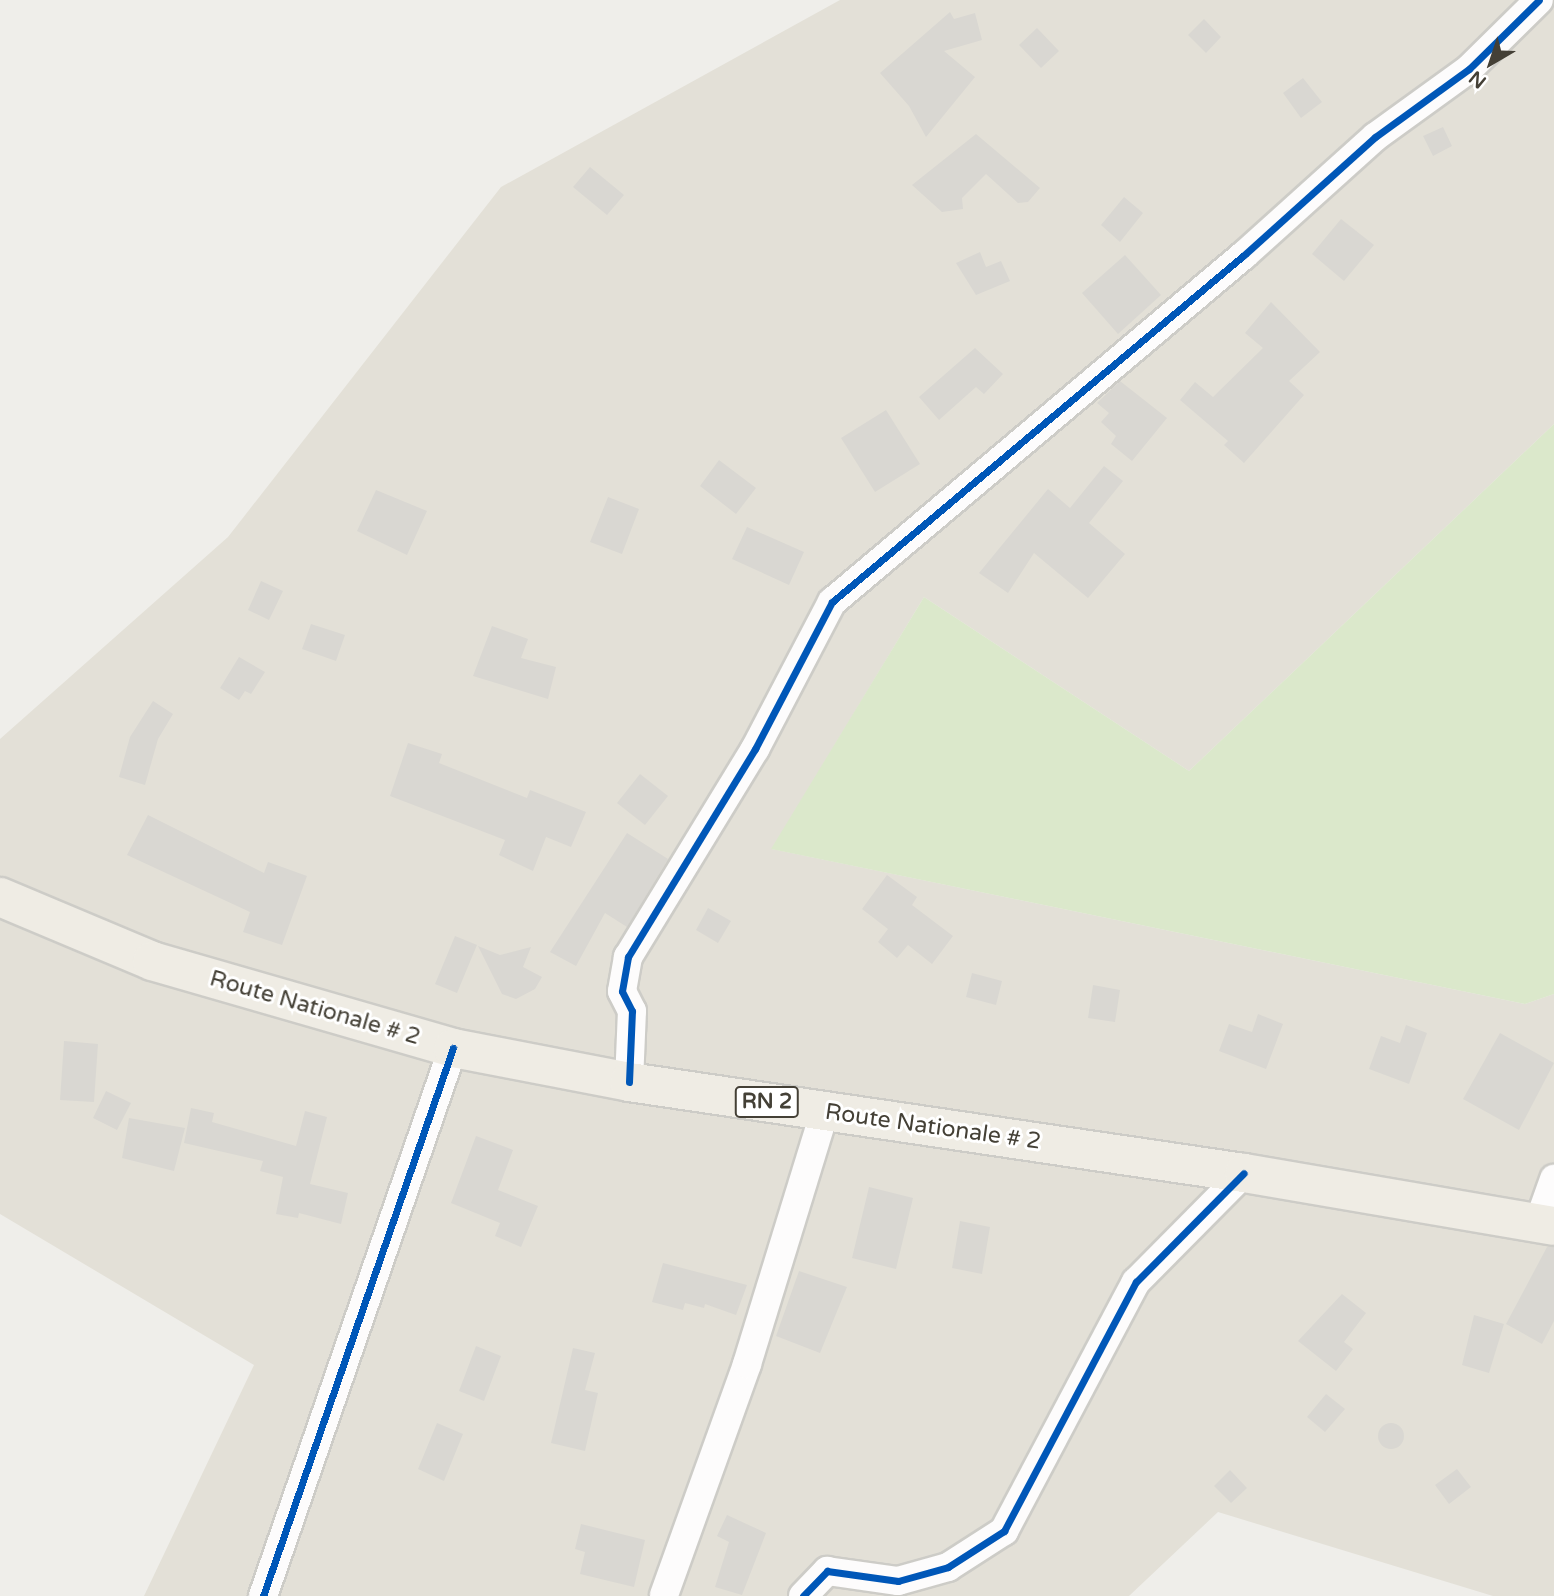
<!DOCTYPE html>
<style>
body{margin:0}
#map{position:relative;width:1554px;height:1596px;overflow:hidden;background:#efeeea;font-family:"Varela Round",sans-serif}
div>[style]{position:absolute}
.residential>*{inset:0;background:#e3e0d7}
.green>*{inset:0;background:#dbe8cb}
.building>*{inset:0;background:#d9d7d2}
.round{border-radius:50%}
.roads{filter:drop-shadow(2px 0 #cdccc7) drop-shadow(-2px 0 #cdccc7) drop-shadow(0 2px #cdccc7) drop-shadow(0 -2px #cdccc7)}
.street>*{height:28px;margin:-14px;padding:0 14px;transform-origin:14px;border-radius:14px;background:#fdfcfc}
.primary>*{height:38px;margin:-19px;padding:0 19px;transform-origin:19px;border-radius:19px;background:#efece4}
.cycleway>*{height:7px;margin:-3.5px;padding:0 3.5px;transform-origin:3.5px;border-radius:3.5px;background:#0057b8}
span{translate:-50% -50%;white-space:nowrap;text-align:center;line-height:1.15;-webkit-text-stroke:6px #fff;paint-order:stroke}
.shield-label span{padding:2px 5px;background:#fff;border:2px solid;border-radius:5px;-webkit-text-stroke-width:0}
.shield-label{font-size:21px;color:#444036;font-weight:700}
.street-label{font-size:23px;color:#444036}
.north{position:absolute;left:1456px;top:28px;width:70px;height:70px;-webkit-text-stroke:5px #fff;paint-order:stroke;rotate:219deg;font-size:19px;font-weight:700;line-height:28px;text-align:center;color:#444036}
.north::after{content:'';display:block;margin:auto;width:24px;height:32px;background:#444036;clip-path:polygon(50% 0,100% 100%,50% 72%,0 100%)}
</style>
<div id="map">
<div class="residential">
<div style="clip-path:polygon(840px 0,1554px 0,1554px 424px,1189px 771px,924px 597px,772px 849px,1525px 1004px,1554px 994px,1554px 1596px,1493px 1596px,1218px 1512px,1129px 1596px,144px 1596px,254px 1365px,0 1214px,0 739px,228px 537px,501px 187px)"></div>
</div>
<div class="green">
<div style="clip-path:polygon(1554px 424px,1554px 994px,1525px 1004px,771px 849px,924px 597px,1189px 771px)"></div>
</div>
<div class="building">
<div style="clip-path:polygon(950px 12px,954px 19px,975px 13px,982px 40px,944px 51px,975px 77px,926px 137px,909px 106px,880px 73px)"></div>
<div style="clip-path:polygon(1204px 19px,1221px 37px,1206px 53px,1188px 35px)"></div>
<div style="clip-path:polygon(1037px 28px,1059px 51px,1041px 68px,1019px 45px)"></div>
<div style="clip-path:polygon(1303px 78px,1322px 102px,1301px 118px,1283px 93px)"></div>
<div style="clip-path:polygon(1443px 127px,1452px 146px,1433px 156px,1423px 136px)"></div>
<div style="clip-path:polygon(976px 134px,1040px 188px,1028px 202px,1018px 203px,986px 174px,962px 198px,963px 209px,942px 212px,912px 185px)"></div>
<div style="clip-path:polygon(590px 167px,624px 195px,607px 215px,573px 187px)"></div>
<div style="clip-path:polygon(1124px 197px,1143px 213px,1120px 242px,1101px 225px)"></div>
<div style="clip-path:polygon(1341px 219px,1374px 245px,1344px 281px,1312px 254px)"></div>
<div style="clip-path:polygon(980px 252px,986px 267px,1001px 261px,1010px 281px,976px 295px,956px 263px)"></div>
<div style="clip-path:polygon(1125px 255px,1161px 295px,1118px 334px,1082px 293px)"></div>
<div style="clip-path:polygon(1271px 302px,1320px 352px,1289px 381px,1304px 395px,1244px 463px,1224px 445px,1228px 441px,1180px 400px,1195px 382px,1213px 397px,1263px 348px,1245px 333px)"></div>
<div style="clip-path:polygon(975px 348px,1003px 374px,984px 394px,976px 387px,939px 420px,919px 397px)"></div>
<div style="clip-path:polygon(1120px 381px,1167px 418px,1132px 461px,1111px 444px,1116px 436px,1101px 422px,1109px 413px,1097px 403px)"></div>
<div style="clip-path:polygon(886px 410px,920px 464px,875px 492px,841px 438px)"></div>
<div style="clip-path:polygon(719px 460px,756px 488px,736px 514px,700px 486px)"></div>
<div style="clip-path:polygon(1104px 466px,1123px 481px,1089px 523px,1125px 554px,1088px 598px,1034px 553px,1008px 593px,979px 573px,1048px 489px,1070px 508px)"></div>
<div style="clip-path:polygon(376px 490px,427px 511px,407px 555px,357px 531px)"></div>
<div style="clip-path:polygon(608px 497px,639px 509px,622px 554px,590px 542px)"></div>
<div style="clip-path:polygon(747px 527px,804px 552px,789px 585px,732px 559px)"></div>
<div style="clip-path:polygon(261px 581px,283px 591px,269px 620px,248px 610px)"></div>
<div style="clip-path:polygon(311px 624px,345px 635px,336px 661px,302px 649px)"></div>
<div style="clip-path:polygon(492px 626px,528px 639px,521px 658px,556px 667px,548px 699px,473px 676px)"></div>
<div style="clip-path:polygon(239px 657px,265px 672px,251px 694px,245px 691px,239px 700px,220px 688px)"></div>
<div style="clip-path:polygon(153px 701px,173px 714px,158px 739px,145px 785px,119px 777px,130px 737px)"></div>
<div style="clip-path:polygon(408px 743px,442px 754px,439px 763px,527px 798px,530px 790px,586px 812px,571px 847px,546px 837px,533px 871px,499px 855px,505px 840px,390px 796px)"></div>
<div style="clip-path:polygon(640px 774px,668px 796px,645px 825px,617px 803px)"></div>
<div style="clip-path:polygon(148px 815px,264px 873px,268px 862px,307px 876px,282px 945px,243px 932px,250px 912px,127px 855px)"></div>
<div style="clip-path:polygon(627px 833px,668px 859px,627px 927px,605px 913px,576px 966px,550px 952px)"></div>
<div style="clip-path:polygon(887px 875px,917px 897px,912px 905px,953px 936px,932px 964px,908px 945px,897px 958px,878px 942px,888px 929px,862px 909px)"></div>
<div style="clip-path:polygon(708px 908px,731px 921px,718px 943px,696px 930px)"></div>
<div style="clip-path:polygon(455px 936px,477px 945px,457px 993px,435px 984px)"></div>
<div style="clip-path:polygon(478px 946px,500px 955px,531px 947px,523px 967px,542px 977px,535px 989px,516px 999px,502px 994px)"></div>
<div style="clip-path:polygon(972px 973px,1002px 981px,996px 1005px,966px 997px)"></div>
<div style="clip-path:polygon(1093px 985px,1120px 990px,1115px 1022px,1088px 1018px)"></div>
<div style="clip-path:polygon(1258px 1014px,1283px 1024px,1266px 1069px,1219px 1051px,1229px 1024px,1252px 1032px)"></div>
<div style="clip-path:polygon(1406px 1025px,1427px 1033px,1409px 1084px,1369px 1069px,1381px 1036px,1400px 1043px)"></div>
<div style="clip-path:polygon(1500px 1033px,1554px 1063px,1519px 1130px,1463px 1099px)"></div>
<div style="clip-path:polygon(64px 1041px,98px 1044px,94px 1102px,60px 1100px)"></div>
<div style="clip-path:polygon(106px 1091px,131px 1103px,117px 1130px,93px 1118px)"></div>
<div style="clip-path:polygon(191px 1108px,214px 1113px,212px 1122px,296px 1146px,305px 1111px,327px 1117px,310px 1184px,348px 1193px,341px 1224px,299px 1213px,298px 1218px,276px 1214px,283px 1177px,260px 1171px,263px 1161px,184px 1143px)"></div>
<div style="clip-path:polygon(129px 1118px,185px 1128px,174px 1171px,122px 1158px)"></div>
<div style="clip-path:polygon(476px 1136px,513px 1150px,498px 1190px,538px 1206px,521px 1247px,495px 1236px,500px 1223px,451px 1203px)"></div>
<div style="clip-path:polygon(869px 1187px,913px 1198px,896px 1269px,852px 1258px)"></div>
<div style="clip-path:polygon(960px 1221px,990px 1227px,982px 1274px,952px 1268px)"></div>
<div style="clip-path:polygon(1547px 1247px,1554px 1247px,1554px 1321px,1542px 1344px,1506px 1324px)"></div>
<div style="clip-path:polygon(663px 1263px,747px 1285px,736px 1315px,705px 1304px,704px 1308px,685px 1303px,683px 1310px,652px 1302px)"></div>
<div style="clip-path:polygon(799px 1271px,847px 1287px,820px 1353px,776px 1336px)"></div>
<div style="clip-path:polygon(1342px 1294px,1366px 1313px,1344px 1342px,1353px 1349px,1336px 1371px,1298px 1341px)"></div>
<div style="clip-path:polygon(1474px 1315px,1504px 1324px,1489px 1373px,1462px 1365px)"></div>
<div style="clip-path:polygon(476px 1346px,501px 1356px,484px 1401px,459px 1391px)"></div>
<div style="clip-path:polygon(573px 1348px,595px 1353px,585px 1390px,598px 1393px,585px 1451px,551px 1443px)"></div>
<div style="clip-path:polygon(1326px 1394px,1345px 1409px,1325px 1432px,1307px 1417px)"></div>
<div class="round" style="left:1378px;top:1423px;width:26px;height:26px"></div>
<div style="clip-path:polygon(437px 1423px,463px 1434px,444px 1481px,418px 1469px)"></div>
<div style="clip-path:polygon(1457px 1469px,1471px 1487px,1449px 1504px,1435px 1485px)"></div>
<div style="clip-path:polygon(1230px 1470px,1247px 1488px,1231px 1503px,1214px 1486px)"></div>
<div style="clip-path:polygon(727px 1515px,766px 1533px,742px 1595px,715px 1587px,729px 1542px,717px 1536px)"></div>
<div style="clip-path:polygon(581px 1524px,645px 1540px,634px 1587px,580px 1574px,585px 1552px,575px 1549px)"></div>
</div>
<div class="roads">
<div class="street">
<div style="left:629px;top:1082px;width:71px;rotate:-87.6deg"></div>
<div style="left:632px;top:1011px;width:22px;rotate:-117deg"></div>
<div style="left:622px;top:991px;width:35px;rotate:-80deg"></div>
<div style="left:628px;top:957px;width:244px;rotate:-58.6deg"></div>
<div style="left:755px;top:749px;width:166px;rotate:-62.4deg"></div>
<div style="left:832px;top:602px;width:539px;rotate:-40.11deg"></div>
<div style="left:1244px;top:255px;width:176px;rotate:-42deg"></div>
<div style="left:1375px;top:137px;width:116px;rotate:-35.9deg"></div>
<div style="left:1469px;top:69px;width:98px;rotate:-44.6deg"></div>
<div style="left:1538px;top:1224px;width:48px;rotate:-70.4deg"></div>
<div style="left:664px;top:1595px;width:245px;rotate:-70.2deg"></div>
<div style="left:747px;top:1364px;width:265px;rotate:-72.9deg"></div>
<div style="left:263px;top:1596px;width:580px;rotate:-70.88deg"></div>
<div style="left:803px;top:1596px;width:35px;rotate:-46deg"></div>
<div style="left:827px;top:1571px;width:72px;rotate:8deg"></div>
<div style="left:898px;top:1581px;width:52px;rotate:-15.6deg"></div>
<div style="left:948px;top:1567px;width:67px;rotate:-32.7deg"></div>
<div style="left:1004px;top:1531px;width:282px;rotate:-62.1deg"></div>
<div style="left:1136px;top:1282px;width:153px;rotate:-45.3deg"></div>
</div>
<div class="primary">
<div style="left:0;top:897px;width:165px;rotate:22.8deg"></div>
<div style="left:152px;top:961px;width:313px;rotate:16.1deg"></div>
<div style="left:453px;top:1048px;width:179px;rotate:10.9deg"></div>
<div style="left:629px;top:1082px;width:622px;rotate:8.42deg"></div>
<div style="left:1244px;top:1173px;width:314px;rotate:9.7deg"></div>
</div>
</div>
<div class="cycleway">
<div style="left:629px;top:1082px;width:71px;rotate:-87.6deg"></div>
<div style="left:632px;top:1011px;width:22px;rotate:-117deg"></div>
<div style="left:622px;top:991px;width:35px;rotate:-80deg"></div>
<div style="left:628px;top:957px;width:244px;rotate:-58.6deg"></div>
<div style="left:755px;top:749px;width:166px;rotate:-62.4deg"></div>
<div style="left:832px;top:602px;width:539px;rotate:-40.11deg"></div>
<div style="left:1244px;top:255px;width:176px;rotate:-42deg"></div>
<div style="left:1375px;top:137px;width:116px;rotate:-35.9deg"></div>
<div style="left:1469px;top:69px;width:98px;rotate:-44.6deg"></div>
<div style="left:263px;top:1596px;width:580px;rotate:-70.88deg"></div>
<div style="left:803px;top:1596px;width:35px;rotate:-46deg"></div>
<div style="left:827px;top:1571px;width:72px;rotate:8deg"></div>
<div style="left:898px;top:1581px;width:52px;rotate:-15.6deg"></div>
<div style="left:948px;top:1567px;width:67px;rotate:-32.7deg"></div>
<div style="left:1004px;top:1531px;width:282px;rotate:-62.1deg"></div>
<div style="left:1136px;top:1282px;width:153px;rotate:-45.3deg"></div>
</div>
<div class="shield-label">
<span style="left:767px;top:1102px">RN 2</span>
</div>
<div class="street-label">
<span style="left:315px;top:1008px;rotate:16deg">Route Nationale # 2</span>
<span style="left:933px;top:1127px;rotate:8deg">Route Nationale # 2</span>
</div>
<div class="north">N</div>
</div>
